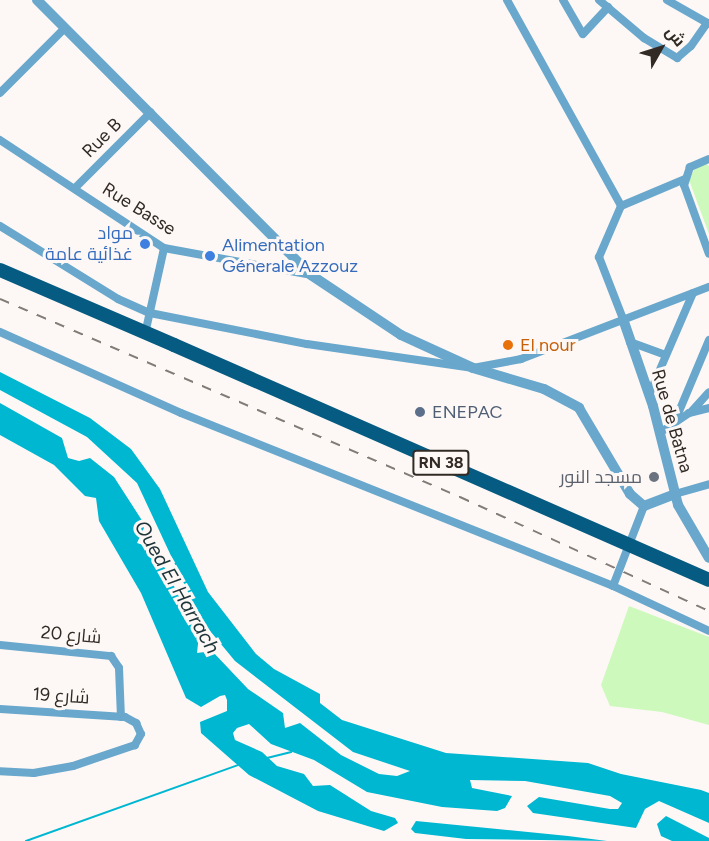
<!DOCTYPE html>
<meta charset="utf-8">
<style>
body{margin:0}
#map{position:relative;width:709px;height:841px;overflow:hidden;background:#fdf8f5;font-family:Figtree,Cairo,sans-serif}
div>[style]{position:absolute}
.green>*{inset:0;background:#cdf9bc}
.water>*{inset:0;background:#00b7d2}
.stream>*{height:2px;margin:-1px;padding:0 1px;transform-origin:1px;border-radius:1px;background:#00b7d2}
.minor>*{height:8px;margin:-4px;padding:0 4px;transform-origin:4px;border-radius:4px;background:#69a7cc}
.tertiary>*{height:10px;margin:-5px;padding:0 5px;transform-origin:5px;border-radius:5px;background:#69a7cc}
.primary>*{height:14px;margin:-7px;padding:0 7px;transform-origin:7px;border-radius:7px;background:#065b82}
.rail>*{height:2px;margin-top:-1px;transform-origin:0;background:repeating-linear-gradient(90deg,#827b76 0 10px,transparent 0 20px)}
.primary-bridge>*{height:14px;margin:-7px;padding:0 7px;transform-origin:7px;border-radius:7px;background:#065b82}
.dots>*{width:16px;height:16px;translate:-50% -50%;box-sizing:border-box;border:3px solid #fdf8f5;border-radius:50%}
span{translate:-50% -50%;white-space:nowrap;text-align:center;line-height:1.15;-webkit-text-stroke:6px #fdf8f5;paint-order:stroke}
.shield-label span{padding:2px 4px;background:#fdf8f5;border:2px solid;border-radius:4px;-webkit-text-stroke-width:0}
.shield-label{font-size:16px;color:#322a24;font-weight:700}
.street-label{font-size:18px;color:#322a24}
.shop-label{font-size:18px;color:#366cbe}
.right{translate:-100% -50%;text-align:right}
.left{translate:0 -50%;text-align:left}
.food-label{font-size:18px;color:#c56008}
.service-label{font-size:18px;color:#4e5e75}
.worship-label{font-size:18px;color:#5b616d}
.water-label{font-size:20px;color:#1d353a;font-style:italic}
.north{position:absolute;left:631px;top:18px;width:60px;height:60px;-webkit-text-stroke:4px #fdf8f5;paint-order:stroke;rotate:51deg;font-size:16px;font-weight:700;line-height:24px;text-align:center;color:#322a24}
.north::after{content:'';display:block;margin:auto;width:21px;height:27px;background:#322a24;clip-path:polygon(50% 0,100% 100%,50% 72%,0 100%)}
</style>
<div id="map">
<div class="green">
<div style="clip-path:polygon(705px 163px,709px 166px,709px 234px,689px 180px,694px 170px)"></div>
<div style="clip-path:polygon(629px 606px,709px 637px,709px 725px,662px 712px,610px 706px,601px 685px)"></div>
</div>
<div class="water">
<div style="clip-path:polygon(0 372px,90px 418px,131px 449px,160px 489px,208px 592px,256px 654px,274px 669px,320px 694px,320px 703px,342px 720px,446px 753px,588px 763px,621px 774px,701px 790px,709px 793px,709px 823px,659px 801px,645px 809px,636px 828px,533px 813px,527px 806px,539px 797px,610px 809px,618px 809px,622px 803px,610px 796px,525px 781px,470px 780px,472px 788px,512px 796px,505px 808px,497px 811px,442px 807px,367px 792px,314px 760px,271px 744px,249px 724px,237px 728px,233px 733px,235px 740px,262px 752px,277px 766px,304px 774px,313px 786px,330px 785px,371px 811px,395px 818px,398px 823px,384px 831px,318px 811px,249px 775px,201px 733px,200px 722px,227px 711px,227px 700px,225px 695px,220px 696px,201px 707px,186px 698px,141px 593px,99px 521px,96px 498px,85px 496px,54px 465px,0 435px,0 403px,62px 438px,68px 458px,79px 461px,90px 458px,114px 477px,143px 522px,144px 528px,137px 543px,155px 549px,199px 635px,197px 653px,212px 651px,248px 689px,283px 713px,285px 728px,300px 723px,341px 755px,379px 774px,397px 776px,410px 771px,353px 752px,235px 661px,201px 620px,137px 483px,87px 437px,0 390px)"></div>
<div style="clip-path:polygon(666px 816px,709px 838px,709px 841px,672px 841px,661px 836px,657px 824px)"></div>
<div style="clip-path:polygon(416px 821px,568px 836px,607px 841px,466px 839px,415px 833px,411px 829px)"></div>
</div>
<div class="stream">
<div style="left:267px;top:758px;width:25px;rotate:-14deg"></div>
<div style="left:26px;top:841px;width:225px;rotate:-19.7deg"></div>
</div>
<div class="minor">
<div style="left:507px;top:0;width:235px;rotate:61deg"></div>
<div style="left:621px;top:206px;width:56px;rotate:113.3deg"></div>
<div style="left:599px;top:257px;width:66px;rotate:68.8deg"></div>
<div style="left:563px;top:0;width:39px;rotate:60deg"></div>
<div style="left:583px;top:34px;width:37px;rotate:-47deg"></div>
<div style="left:599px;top:0;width:59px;rotate:40.2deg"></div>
<div style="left:644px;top:38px;width:39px;rotate:31deg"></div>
<div style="left:677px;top:58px;width:18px;rotate:-41deg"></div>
<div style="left:691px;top:46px;width:28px;rotate:-55deg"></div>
<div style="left:667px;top:0;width:48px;rotate:29.7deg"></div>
<div style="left:0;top:93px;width:92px;rotate:-45deg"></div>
<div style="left:0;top:140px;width:196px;rotate:33.4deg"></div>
<div style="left:164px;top:248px;width:149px;rotate:10.4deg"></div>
<div style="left:709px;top:159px;width:21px;rotate:157deg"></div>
<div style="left:690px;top:167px;width:19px;rotate:108deg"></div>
<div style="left:684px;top:185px;width:73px;rotate:70.1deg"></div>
<div style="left:75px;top:188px;width:107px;rotate:-45deg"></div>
<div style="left:621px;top:206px;width:69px;rotate:-22.9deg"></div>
<div style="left:0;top:226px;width:139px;rotate:31.7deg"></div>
<div style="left:118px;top:299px;width:35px;rotate:24deg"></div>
<div style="left:150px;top:313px;width:160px;rotate:11.2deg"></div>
<div style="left:307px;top:344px;width:168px;rotate:8.2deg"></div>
<div style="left:473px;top:368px;width:49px;rotate:-10.6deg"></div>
<div style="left:521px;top:359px;width:201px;rotate:-21deg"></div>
<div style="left:0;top:332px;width:198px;rotate:24.1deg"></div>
<div style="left:181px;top:413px;width:465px;rotate:21.8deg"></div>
<div style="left:613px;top:586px;width:106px;rotate:25.1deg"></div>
<div style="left:145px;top:334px;width:88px;rotate:-77.5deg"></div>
<div style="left:630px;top:342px;width:38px;rotate:20deg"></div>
<div style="left:649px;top:395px;width:111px;rotate:-66.7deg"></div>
<div style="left:692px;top:411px;width:25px;rotate:-48deg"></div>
<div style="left:675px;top:421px;width:88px;rotate:-67.2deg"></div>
<div style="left:661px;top:432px;width:34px;rotate:-34deg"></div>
<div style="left:689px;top:413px;width:21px;rotate:-14deg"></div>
<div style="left:675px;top:494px;width:35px;rotate:-16deg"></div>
<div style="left:613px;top:586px;width:86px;rotate:-68.8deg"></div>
<div style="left:0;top:645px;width:112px;rotate:5.7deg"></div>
<div style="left:111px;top:656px;width:14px;rotate:56deg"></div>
<div style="left:119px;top:668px;width:49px;rotate:87.7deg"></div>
<div style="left:0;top:709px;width:125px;rotate:3.7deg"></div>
<div style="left:125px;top:717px;width:13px;rotate:29deg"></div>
<div style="left:136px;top:723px;width:12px;rotate:66deg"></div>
<div style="left:141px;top:734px;width:13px;rotate:119deg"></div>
<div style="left:135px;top:745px;width:65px;rotate:161.3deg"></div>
<div style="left:73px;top:766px;width:40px;rotate:170deg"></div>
<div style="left:34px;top:773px;width:34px;rotate:-177deg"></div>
</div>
<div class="tertiary">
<div style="left:37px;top:0;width:388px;rotate:45.1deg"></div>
<div style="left:311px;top:275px;width:108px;rotate:33.7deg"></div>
<div style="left:401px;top:335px;width:79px;rotate:24.6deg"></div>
<div style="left:473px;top:368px;width:74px;rotate:16.5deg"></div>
<div style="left:544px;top:389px;width:40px;rotate:28deg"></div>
<div style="left:579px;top:408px;width:100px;rotate:59.3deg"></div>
<div style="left:630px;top:494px;width:18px;rotate:41deg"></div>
<div style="left:644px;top:506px;width:33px;rotate:-21deg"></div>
<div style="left:623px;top:319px;width:92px;rotate:71deg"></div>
<div style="left:653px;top:406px;width:102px;rotate:75.8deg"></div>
<div style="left:678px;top:505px;width:61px;rotate:59.7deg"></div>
</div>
<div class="primary">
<div style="left:0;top:270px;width:189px;rotate:23.3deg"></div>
</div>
<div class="rail">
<div style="left:0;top:299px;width:501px;rotate:23.29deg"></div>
<div style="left:460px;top:497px;width:274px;rotate:24.6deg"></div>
</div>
<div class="primary-bridge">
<div style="left:174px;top:345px;width:584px;rotate:23.71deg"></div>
</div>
<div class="dots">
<div style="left:145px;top:244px;background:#3f7fe0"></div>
<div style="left:210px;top:256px;background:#3f7fe0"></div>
<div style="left:508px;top:345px;background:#e8710a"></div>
<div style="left:420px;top:412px;background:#5c6f8a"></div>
<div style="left:654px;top:477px;background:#6b7280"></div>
</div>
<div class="shield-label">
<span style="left:441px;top:463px">RN 38</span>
</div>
<div class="street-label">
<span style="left:102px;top:138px;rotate:-45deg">Rue B</span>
<span style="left:139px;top:209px;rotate:32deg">Rue Basse</span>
<span style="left:672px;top:421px;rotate:74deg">Rue de Batna</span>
<span style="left:71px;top:635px;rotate:5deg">شارع 20</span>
<span style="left:61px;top:696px;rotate:4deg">شارع 19</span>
</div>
<div class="shop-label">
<span class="right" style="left:133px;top:244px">مواد<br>غذائية عامة</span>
<span class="left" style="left:222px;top:256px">Alimentation<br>Génerale Azzouz</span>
</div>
<div class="food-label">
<span class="left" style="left:520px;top:345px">El nour</span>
</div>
<div class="service-label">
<span class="left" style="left:432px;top:412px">ENEPAC</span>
</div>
<div class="worship-label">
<span class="right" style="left:642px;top:477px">مسجد النور</span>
</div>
<div class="water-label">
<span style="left:177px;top:587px;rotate:60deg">Oued El Harrach</span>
</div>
<div class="north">ش</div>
</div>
